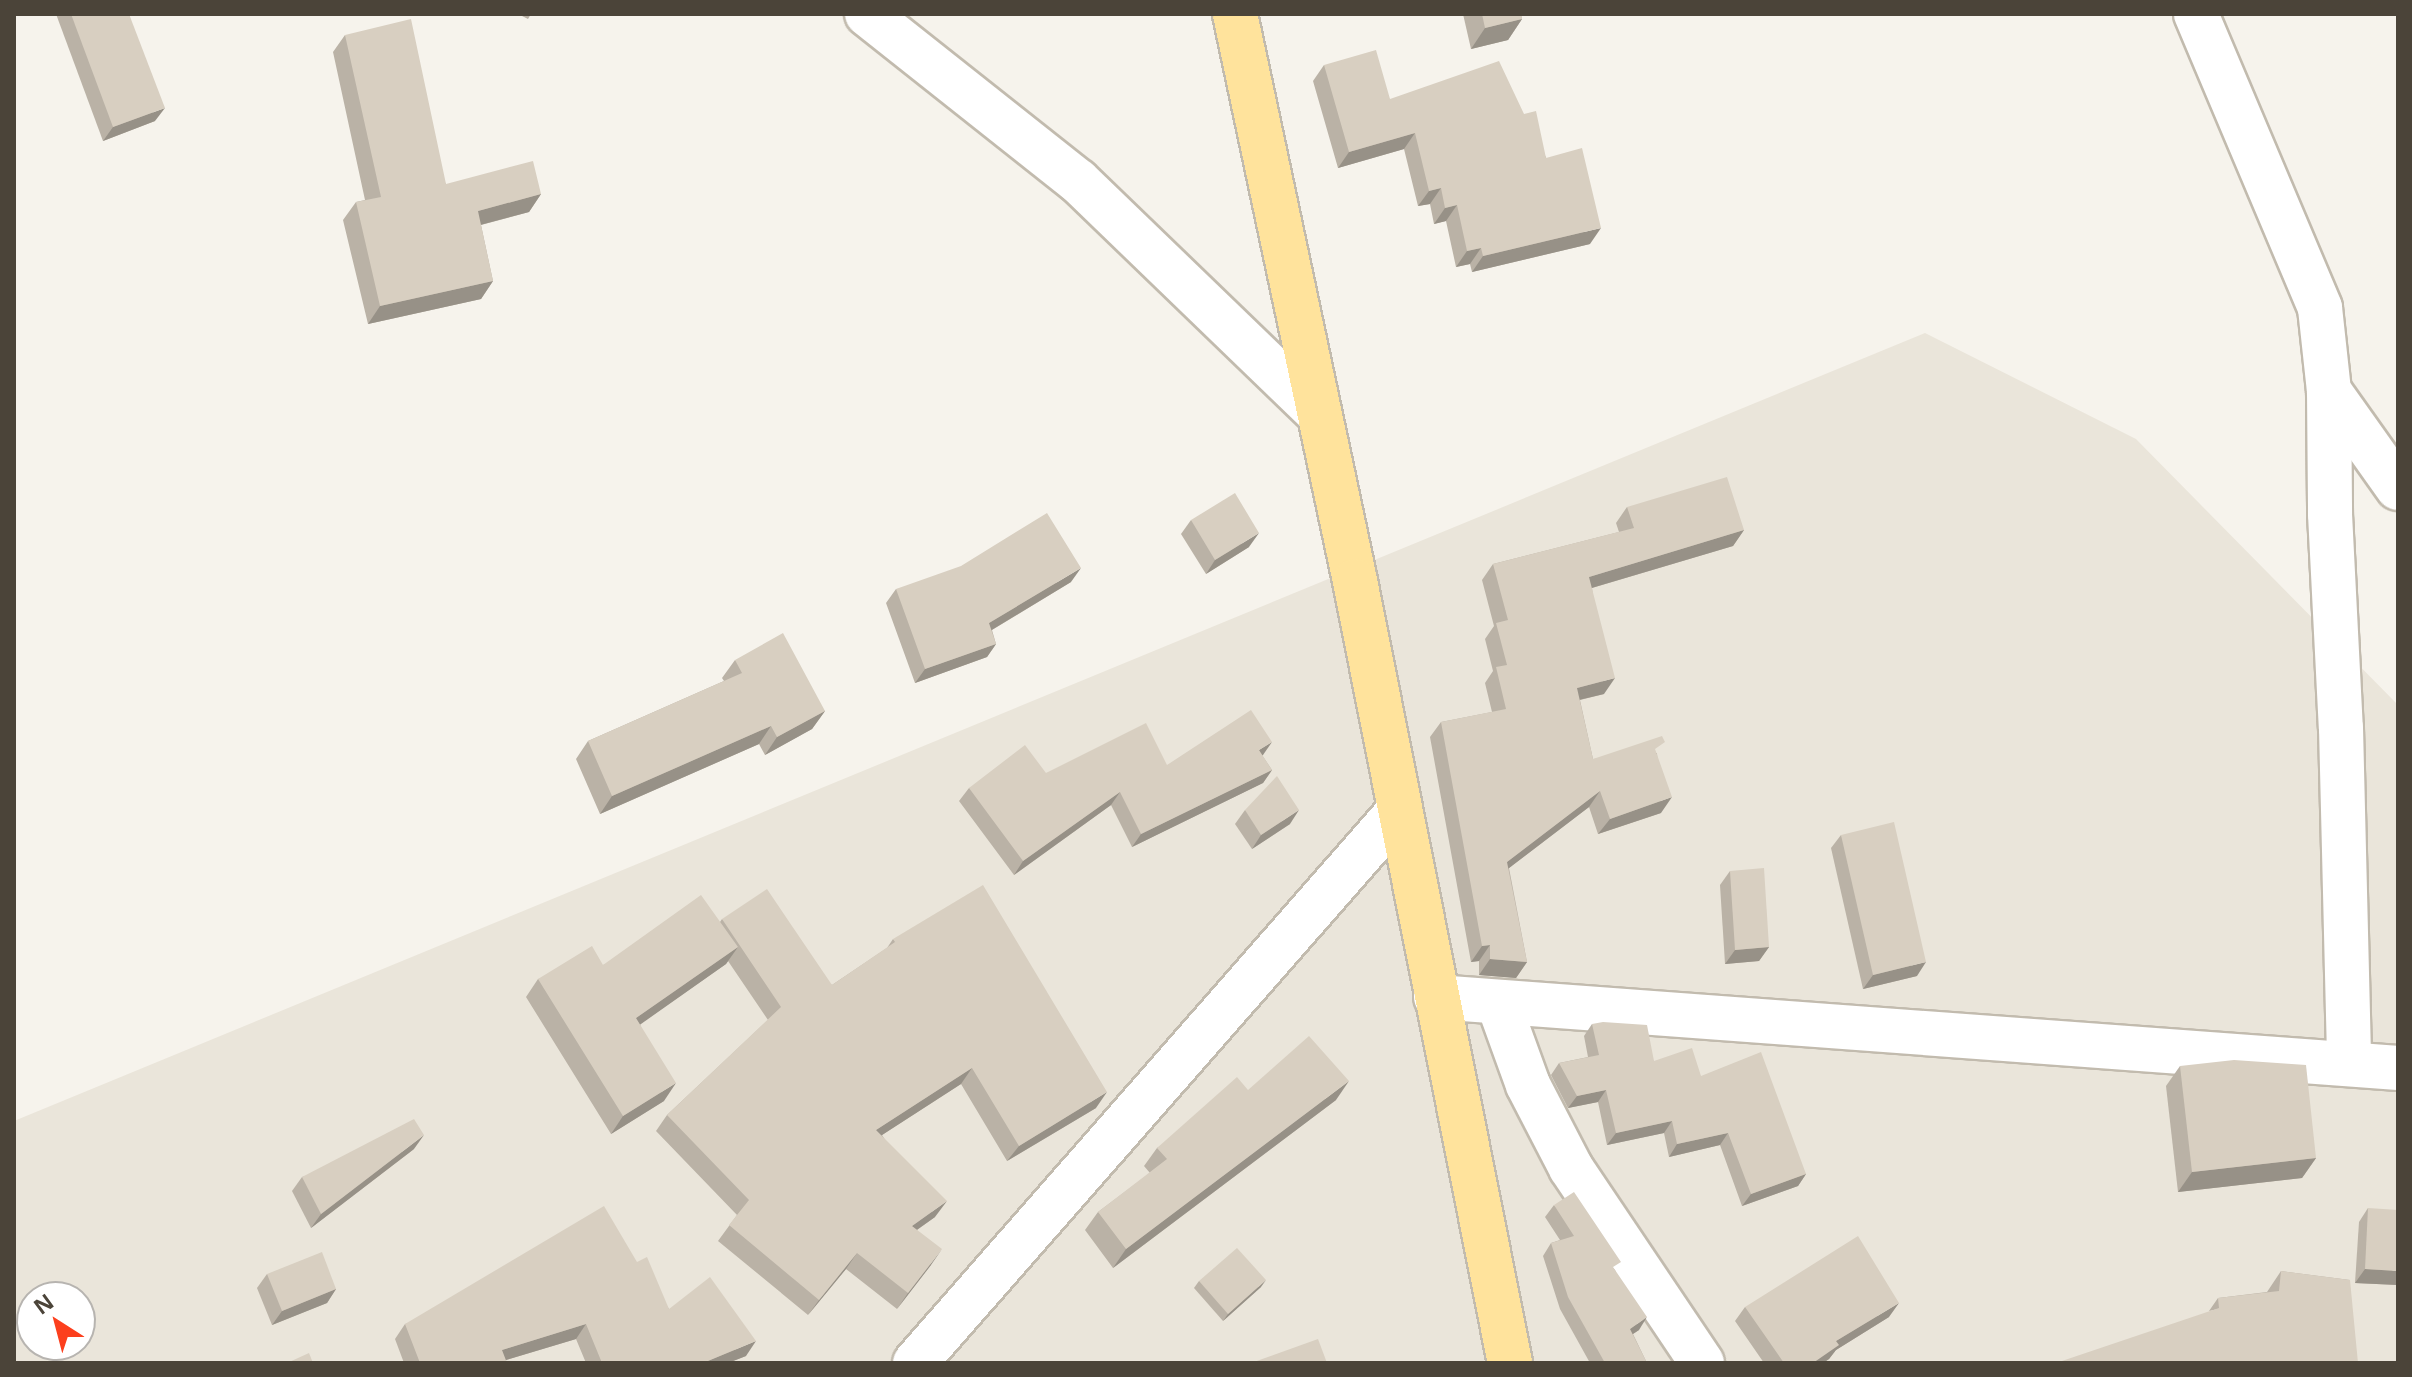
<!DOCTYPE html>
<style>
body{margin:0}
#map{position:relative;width:2412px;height:1377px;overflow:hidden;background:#f6f3ec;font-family:"Noto Sans",sans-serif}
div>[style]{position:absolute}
.residential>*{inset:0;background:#eae5da}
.roads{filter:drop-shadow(2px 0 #c2bbae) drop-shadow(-2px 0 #c2bbae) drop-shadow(0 2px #c2bbae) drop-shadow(0 -2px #c2bbae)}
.minor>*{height:44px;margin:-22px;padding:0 22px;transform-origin:22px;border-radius:22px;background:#fff}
.major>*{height:44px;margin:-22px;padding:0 22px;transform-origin:22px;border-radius:22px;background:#ffe39c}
.wall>*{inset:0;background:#bab2a6}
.shaded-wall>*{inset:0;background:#979187}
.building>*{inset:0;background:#d8cfc1}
span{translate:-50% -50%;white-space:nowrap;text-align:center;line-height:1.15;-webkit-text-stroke:6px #fff;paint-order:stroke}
.frame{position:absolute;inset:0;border:16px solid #4b4439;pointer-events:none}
.north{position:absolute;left:16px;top:1281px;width:80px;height:80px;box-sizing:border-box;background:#fff;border:2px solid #b7b4b0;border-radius:50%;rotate:324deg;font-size:22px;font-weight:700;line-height:32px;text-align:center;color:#4b4439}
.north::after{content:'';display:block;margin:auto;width:28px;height:36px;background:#fc3f1d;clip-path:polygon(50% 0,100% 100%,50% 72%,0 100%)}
</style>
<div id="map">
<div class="residential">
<div style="clip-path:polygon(evenodd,1925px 333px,2136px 439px,2398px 705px,2398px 1363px,14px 1363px,14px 1121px,1925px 333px,32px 1297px,80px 1297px,80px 1345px,32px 1345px,32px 1297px)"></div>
</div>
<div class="roads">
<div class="minor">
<div style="left:867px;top:14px;width:269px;rotate:38.4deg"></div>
<div style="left:1078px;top:181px;width:332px;rotate:44deg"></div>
<div style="left:2196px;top:14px;width:319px;rotate:67.1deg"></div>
<div style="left:2320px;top:308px;width:83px;rotate:83.8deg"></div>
<div style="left:2329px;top:391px;width:123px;rotate:89.5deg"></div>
<div style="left:2330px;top:514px;width:214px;rotate:87.1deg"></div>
<div style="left:2341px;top:728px;width:336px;rotate:88.6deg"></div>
<div style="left:2329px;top:391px;width:119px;rotate:54.6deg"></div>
<div style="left:1436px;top:997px;width:965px;rotate:4.22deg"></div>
<div style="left:1498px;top:1002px;width:88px;rotate:70.1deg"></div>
<div style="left:1528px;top:1085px;width:93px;rotate:62.6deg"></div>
<div style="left:1571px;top:1168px;width:235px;rotate:56.1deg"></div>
<div style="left:915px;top:1363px;width:734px;rotate:-48.76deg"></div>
</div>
<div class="major">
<div style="left:1235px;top:14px;width:580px;rotate:78.05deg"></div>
<div style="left:1355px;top:581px;width:797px;rotate:78.79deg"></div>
</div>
</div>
<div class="wall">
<div style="clip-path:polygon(56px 14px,129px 14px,155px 121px,103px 141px)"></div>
<div style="clip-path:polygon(518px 14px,531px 14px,528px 19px)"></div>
<div style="clip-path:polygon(1463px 14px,1521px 14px,1522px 19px,1508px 40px,1471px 49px)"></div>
<div style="clip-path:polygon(345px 35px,446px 184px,541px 194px,529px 212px,481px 225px,493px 281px,481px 299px,368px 324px,343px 220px,356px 202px,365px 200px,333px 52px)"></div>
<div style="clip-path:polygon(1324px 65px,1390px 99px,1524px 114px,1590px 244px,1472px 272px,1470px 264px,1456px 267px,1446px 221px,1434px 224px,1430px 204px,1418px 206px,1404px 149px,1338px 168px,1313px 81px)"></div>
<div style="clip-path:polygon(1627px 507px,1744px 530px,1733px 546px,1592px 588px,1604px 694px,1580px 700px,1593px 759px,1657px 753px,1661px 813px,1598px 834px,1589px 807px,1509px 868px,1527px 962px,1516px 978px,1479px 975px,1479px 961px,1471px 962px,1430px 737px,1441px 722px,1492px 712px,1485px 683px,1493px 671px,1485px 639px,1494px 626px,1482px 580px,1493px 564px,1619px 532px,1616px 523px)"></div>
<div style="clip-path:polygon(1191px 520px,1249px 547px,1206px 574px,1181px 534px)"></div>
<div style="clip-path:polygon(1071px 582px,992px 630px,996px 644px,987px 657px,915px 683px,886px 603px,896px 589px)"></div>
<div style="clip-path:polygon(735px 660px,825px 711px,812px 729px,765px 755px,759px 744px,600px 814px,576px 759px,588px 741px,724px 681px,722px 678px)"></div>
<div style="clip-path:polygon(1262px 755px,1272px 770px,1263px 783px,1132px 847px,1111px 805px,1014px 875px,959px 801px,969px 788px,1046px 773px,1167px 765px)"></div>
<div style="clip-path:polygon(1245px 810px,1290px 824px,1252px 849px,1235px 824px)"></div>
<div style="clip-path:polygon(1841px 835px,1917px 976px,1863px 989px,1831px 848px)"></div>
<div style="clip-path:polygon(1730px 871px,1769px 947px,1759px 961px,1725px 964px,1720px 885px)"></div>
<div style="clip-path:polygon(722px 919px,832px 985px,887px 948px,893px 939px,1096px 1108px,1007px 1161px,961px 1084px,882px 1135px,935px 1217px,917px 1230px,931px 1265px,897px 1309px,846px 1269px,808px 1315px,718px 1241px,737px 1215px,656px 1131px,667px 1115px,768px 1020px,728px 961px,726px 964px,640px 1024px,664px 1101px,611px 1134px,526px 997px,538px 979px,603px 965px,720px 922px)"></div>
<div style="clip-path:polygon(1592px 1024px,1654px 1061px,1701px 1076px,1806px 1174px,1798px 1186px,1742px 1206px,1720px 1145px,1669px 1157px,1664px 1133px,1607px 1145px,1598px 1102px,1568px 1108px,1551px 1075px,1559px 1063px,1588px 1057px,1584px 1036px)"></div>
<div style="clip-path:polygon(2180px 1066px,2316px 1158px,2302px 1178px,2178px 1192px,2166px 1086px)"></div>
<div style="clip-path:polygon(1248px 1090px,1336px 1100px,1113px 1268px,1085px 1230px,1098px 1212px,1150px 1173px,1144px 1166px,1157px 1148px)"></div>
<div style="clip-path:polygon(414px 1149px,311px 1228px,292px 1191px,302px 1177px)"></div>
<div style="clip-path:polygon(1554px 1205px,1615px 1270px,1639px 1330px,1633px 1334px,1647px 1363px,1590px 1363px,1560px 1309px,1543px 1256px,1551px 1243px,1560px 1240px,1545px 1217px)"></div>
<div style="clip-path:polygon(2368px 1208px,2398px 1285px,2355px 1283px,2359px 1222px)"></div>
<div style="clip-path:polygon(637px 1262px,669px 1309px,746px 1356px,728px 1363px,586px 1363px,576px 1339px,506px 1360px,507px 1363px,404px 1363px,395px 1339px,405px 1324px)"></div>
<div style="clip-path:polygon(2281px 1271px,2350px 1280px,2209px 1311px,2218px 1298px,2267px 1292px)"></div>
<div style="clip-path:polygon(267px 1274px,336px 1289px,327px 1303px,272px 1325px,257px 1288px)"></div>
<div style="clip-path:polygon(1199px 1281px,1261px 1287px,1223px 1321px,1194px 1288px)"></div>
<div style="clip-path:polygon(1745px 1307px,1889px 1317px,1836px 1350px,1829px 1359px,1823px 1363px,1764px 1363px,1735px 1321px)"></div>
</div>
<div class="shaded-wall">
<div style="clip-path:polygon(1522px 19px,1508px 40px,1471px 49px,1485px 28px)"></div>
<div style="clip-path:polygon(165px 108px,155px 121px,103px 141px,113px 127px)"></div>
<div style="clip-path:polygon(1415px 133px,1404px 149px,1338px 168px,1349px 152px)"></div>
<div style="clip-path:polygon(1441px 188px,1430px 204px,1418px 206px,1429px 191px)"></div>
<div style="clip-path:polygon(541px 194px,529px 212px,465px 229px,478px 211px)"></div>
<div style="clip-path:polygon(1457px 205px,1446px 221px,1434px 224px,1445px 208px)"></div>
<div style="clip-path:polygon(1601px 228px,1590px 244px,1472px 272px,1483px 256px)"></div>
<div style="clip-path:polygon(1481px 248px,1470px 264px,1456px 267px,1467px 251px)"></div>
<div style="clip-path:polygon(493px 281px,481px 299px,368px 324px,380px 306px)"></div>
<div style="clip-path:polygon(1744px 530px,1733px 546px,1578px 592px,1589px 577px)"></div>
<div style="clip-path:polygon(1259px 533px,1249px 547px,1206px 574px,1215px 560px)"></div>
<div style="clip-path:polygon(1081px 568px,1071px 582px,980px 637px,989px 623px)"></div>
<div style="clip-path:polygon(996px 644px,987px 657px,915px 683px,925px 669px)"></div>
<div style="clip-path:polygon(1615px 678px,1604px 694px,1566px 703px,1577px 688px)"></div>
<div style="clip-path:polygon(825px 711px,812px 729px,765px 755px,777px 737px)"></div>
<div style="clip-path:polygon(771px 726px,759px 744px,600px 814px,612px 796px)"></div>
<div style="clip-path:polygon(1272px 742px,1263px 755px,1249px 763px,1259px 750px)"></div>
<div style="clip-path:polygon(1272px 770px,1263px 783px,1132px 847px,1141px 834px)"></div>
<div style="clip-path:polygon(1600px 791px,1589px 807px,1496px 878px,1507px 862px)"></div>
<div style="clip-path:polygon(1120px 792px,1111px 805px,1014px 875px,1023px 861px)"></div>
<div style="clip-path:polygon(1672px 797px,1661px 813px,1598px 834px,1610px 819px)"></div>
<div style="clip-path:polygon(1299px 810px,1290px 824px,1252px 849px,1261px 835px)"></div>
<div style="clip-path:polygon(1490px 945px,1479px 961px,1471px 962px,1482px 946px)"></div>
<div style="clip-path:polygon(738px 947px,726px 964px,624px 1036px,636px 1018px)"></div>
<div style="clip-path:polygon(1769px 947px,1759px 961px,1725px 964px,1735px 950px)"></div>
<div style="clip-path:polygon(1490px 959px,1527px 962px,1516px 978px,1479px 975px)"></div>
<div style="clip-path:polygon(1926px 962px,1917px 976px,1863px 989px,1873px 975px)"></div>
<div style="clip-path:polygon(972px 1068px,961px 1084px,865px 1146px,876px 1130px)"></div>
<div style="clip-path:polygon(1349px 1081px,1336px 1100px,1113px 1268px,1126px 1249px)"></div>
<div style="clip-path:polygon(676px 1083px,664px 1101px,611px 1134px,623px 1116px)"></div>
<div style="clip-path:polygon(1606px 1090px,1598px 1102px,1568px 1108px,1577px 1096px)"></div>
<div style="clip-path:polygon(1107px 1092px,1096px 1108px,1007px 1161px,1019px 1146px)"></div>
<div style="clip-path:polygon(1672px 1121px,1664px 1133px,1607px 1145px,1616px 1133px)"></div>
<div style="clip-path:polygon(1728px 1133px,1720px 1145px,1669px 1157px,1677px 1144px)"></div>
<div style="clip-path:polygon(424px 1135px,414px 1149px,311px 1228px,321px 1214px)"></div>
<div style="clip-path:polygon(2316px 1158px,2302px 1178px,2178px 1192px,2192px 1172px)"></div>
<div style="clip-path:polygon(1806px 1174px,1798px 1186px,1742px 1206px,1751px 1194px)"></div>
<div style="clip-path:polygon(947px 1201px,935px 1217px,901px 1241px,912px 1226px)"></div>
<div style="clip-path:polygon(942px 1249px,931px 1265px,897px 1309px,908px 1293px)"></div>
<div style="clip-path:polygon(857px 1253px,846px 1269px,808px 1315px,819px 1300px)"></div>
<div style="clip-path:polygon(2365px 1269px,2398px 1271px,2398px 1285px,2355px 1283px)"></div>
<div style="clip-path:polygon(1266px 1280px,1261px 1287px,1223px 1321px,1228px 1314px)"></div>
<div style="clip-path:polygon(336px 1289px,327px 1303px,272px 1325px,282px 1311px)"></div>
<div style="clip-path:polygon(1899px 1303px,1889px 1317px,1836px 1350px,1829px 1359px,1823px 1363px,1813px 1363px,1836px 1341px)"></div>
<div style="clip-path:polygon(1647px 1317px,1639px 1330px,1622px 1341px,1630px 1329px)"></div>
<div style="clip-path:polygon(586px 1324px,576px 1339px,496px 1363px,502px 1350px)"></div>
<div style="clip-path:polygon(756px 1341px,746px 1356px,728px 1363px,703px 1363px)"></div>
</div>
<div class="building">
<div style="clip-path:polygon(71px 14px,129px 14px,165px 108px,113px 127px)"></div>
<div style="clip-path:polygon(1482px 14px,1521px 14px,1522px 19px,1485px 28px)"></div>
<div style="clip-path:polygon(411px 19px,446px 184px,533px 161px,541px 194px,478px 211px,493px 281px,380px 306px,356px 202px,381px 197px,345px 35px)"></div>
<div style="clip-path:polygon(1376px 50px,1390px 99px,1499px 61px,1524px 114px,1536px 111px,1546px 158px,1582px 148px,1601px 228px,1483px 256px,1481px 248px,1467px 251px,1457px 205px,1445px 208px,1441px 188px,1429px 191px,1415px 133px,1349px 152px,1324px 65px)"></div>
<div style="clip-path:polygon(1727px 477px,1744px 530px,1589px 577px,1615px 678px,1577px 688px,1593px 759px,1662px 736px,1665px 742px,1655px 749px,1672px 797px,1610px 819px,1600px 791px,1507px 862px,1527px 962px,1490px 959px,1490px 945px,1482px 946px,1441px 722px,1506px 709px,1496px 667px,1507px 665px,1496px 623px,1508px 620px,1493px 564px,1634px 528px,1627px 507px)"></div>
<div style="clip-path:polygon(1235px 493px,1259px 533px,1215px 560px,1191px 520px)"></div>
<div style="clip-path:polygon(1047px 513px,1081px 568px,989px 623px,996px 644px,925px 669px,896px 589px,961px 566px)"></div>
<div style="clip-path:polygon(783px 633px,825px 711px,777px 737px,771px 726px,612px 796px,588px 741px,742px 673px,735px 660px)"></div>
<div style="clip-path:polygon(1251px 710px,1272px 742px,1259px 750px,1272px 770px,1141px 834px,1120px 792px,1023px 861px,969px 788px,1025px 745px,1046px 773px,1146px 723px,1167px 765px)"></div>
<div style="clip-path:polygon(1277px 776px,1299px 810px,1261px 835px,1245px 810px)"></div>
<div style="clip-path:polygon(1894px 822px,1926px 962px,1873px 975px,1841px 835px)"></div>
<div style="clip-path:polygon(1764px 868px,1769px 947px,1735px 950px,1730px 871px)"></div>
<div style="clip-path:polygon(983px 885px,1107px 1092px,1019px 1146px,972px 1068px,876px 1130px,947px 1201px,912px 1226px,942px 1249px,908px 1293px,857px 1253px,819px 1300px,729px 1225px,749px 1200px,667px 1115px,781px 1007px,722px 919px,767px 889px,832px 985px,895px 942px,893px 939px)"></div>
<div style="clip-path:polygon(701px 895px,738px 947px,636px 1018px,676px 1083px,623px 1116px,538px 979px,592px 946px,603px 965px)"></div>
<div style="clip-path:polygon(1603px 1022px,1647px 1025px,1654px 1061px,1692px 1048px,1701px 1076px,1761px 1052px,1806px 1174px,1751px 1194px,1728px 1133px,1677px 1144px,1672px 1121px,1616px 1133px,1606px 1090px,1577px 1096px,1559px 1063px,1599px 1055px,1592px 1024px)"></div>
<div style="clip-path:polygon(1309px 1036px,1349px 1081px,1126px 1249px,1098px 1212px,1167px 1159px,1157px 1148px,1237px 1077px,1248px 1090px)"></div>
<div style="clip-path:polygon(2234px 1060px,2306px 1065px,2316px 1158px,2192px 1172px,2180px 1066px)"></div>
<div style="clip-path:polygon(414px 1119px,424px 1135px,321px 1214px,302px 1177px)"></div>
<div style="clip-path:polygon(1574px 1192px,1621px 1262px,1613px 1267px,1647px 1317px,1630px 1329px,1647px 1363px,1605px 1363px,1568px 1297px,1551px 1243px,1574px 1236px,1554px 1205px)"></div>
<div style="clip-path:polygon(604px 1206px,637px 1262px,647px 1257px,669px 1309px,710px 1277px,756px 1341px,703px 1363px,602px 1363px,586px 1324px,502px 1350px,507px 1363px,420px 1363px,405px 1324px)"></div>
<div style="clip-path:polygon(2368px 1208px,2398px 1210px,2398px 1271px,2365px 1269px)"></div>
<div style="clip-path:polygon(1858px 1236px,1899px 1303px,1836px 1341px,1839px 1345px,1813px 1363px,1784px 1363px,1745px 1307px)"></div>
<div style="clip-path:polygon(1237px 1248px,1266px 1280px,1228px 1314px,1199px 1281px)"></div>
<div style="clip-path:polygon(322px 1252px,336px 1289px,282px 1311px,267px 1274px)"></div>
<div style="clip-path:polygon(2281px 1271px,2350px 1280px,2358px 1363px,2056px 1363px,2219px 1308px,2218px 1298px,2279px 1291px)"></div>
<div style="clip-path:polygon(1318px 1339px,1327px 1363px,1254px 1363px,1254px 1362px)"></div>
<div style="clip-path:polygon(309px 1353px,313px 1363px,287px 1363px)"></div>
</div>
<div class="frame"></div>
<div class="north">N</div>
</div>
